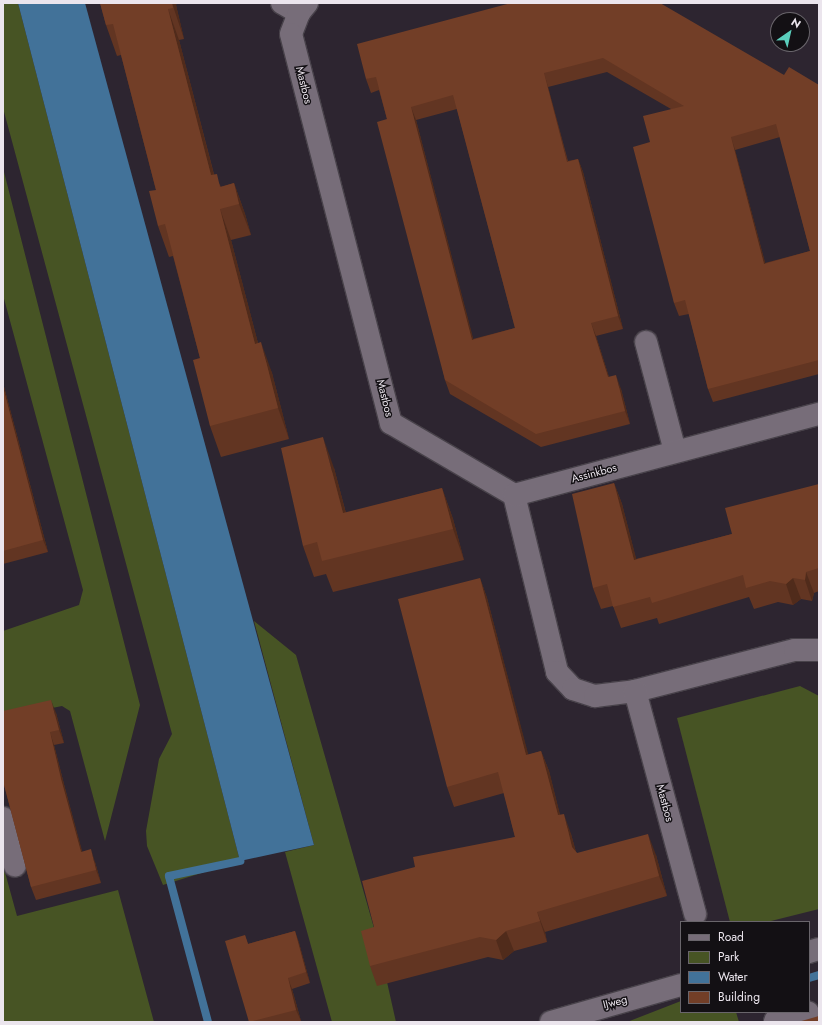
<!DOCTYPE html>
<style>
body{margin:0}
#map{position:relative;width:822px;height:1025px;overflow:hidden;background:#2d2530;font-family:Jost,sans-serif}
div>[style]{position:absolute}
.green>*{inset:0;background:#475424}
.water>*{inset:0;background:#427299}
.stream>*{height:8px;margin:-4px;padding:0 4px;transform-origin:4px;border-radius:4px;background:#427299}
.roads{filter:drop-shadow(1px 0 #48424a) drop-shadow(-1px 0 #48424a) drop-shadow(0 1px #48424a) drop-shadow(0 -1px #48424a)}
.minor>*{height:22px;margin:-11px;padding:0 11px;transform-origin:11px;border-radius:11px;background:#776d79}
.wall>*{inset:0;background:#623522}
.shaded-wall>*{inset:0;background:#502b1b}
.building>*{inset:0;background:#723e27}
span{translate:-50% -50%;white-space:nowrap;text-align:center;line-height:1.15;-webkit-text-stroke:3px #131014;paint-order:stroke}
.street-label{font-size:11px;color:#ebe5ed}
.frame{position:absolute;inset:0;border:4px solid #ebe5ed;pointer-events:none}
.legend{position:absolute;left:680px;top:921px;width:130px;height:92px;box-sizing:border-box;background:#131014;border:1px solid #69656b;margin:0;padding:5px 7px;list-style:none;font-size:12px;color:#ebe5ed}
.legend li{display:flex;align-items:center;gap:8px;height:20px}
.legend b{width:20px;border:1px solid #69656b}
.north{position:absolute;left:770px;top:12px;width:40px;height:40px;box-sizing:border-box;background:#131014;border:1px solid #69656b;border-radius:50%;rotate:34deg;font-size:11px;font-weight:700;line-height:16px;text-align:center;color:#ebe5ed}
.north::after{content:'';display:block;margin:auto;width:14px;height:18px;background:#5acebc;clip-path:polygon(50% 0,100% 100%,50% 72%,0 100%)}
</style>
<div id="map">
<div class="green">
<div style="clip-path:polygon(3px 3px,18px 3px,240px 861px,163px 885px,147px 846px,146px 831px,159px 759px,172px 734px,3px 108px)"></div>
<div style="clip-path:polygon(3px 168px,140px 705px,105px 841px,70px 711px,62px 706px,3px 718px,3px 631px,79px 605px,83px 590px,3px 295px)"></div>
<div style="clip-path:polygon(254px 621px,296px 655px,378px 942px,396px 1022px,332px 1022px,285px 852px,314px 845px)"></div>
<div style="clip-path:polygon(800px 686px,819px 696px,819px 909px,767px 922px,730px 922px,677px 718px)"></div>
<div style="clip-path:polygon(3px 865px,17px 916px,118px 890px,154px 1022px,3px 1022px)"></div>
<div style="clip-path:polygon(681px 1001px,681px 1012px,736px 1012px,739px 1022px,627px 1022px)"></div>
</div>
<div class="water">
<div style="clip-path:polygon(18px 3px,85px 3px,314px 845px,240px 861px)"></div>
</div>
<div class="stream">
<div style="left:809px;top:978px;width:10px;rotate:-17deg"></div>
<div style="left:208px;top:1022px;width:151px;rotate:-105deg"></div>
<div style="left:169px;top:876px;width:73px;rotate:-11.9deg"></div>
</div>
<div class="roads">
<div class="minor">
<div style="left:282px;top:3px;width:20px;rotate:30deg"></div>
<div style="left:307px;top:3px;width:13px;rotate:129deg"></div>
<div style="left:299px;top:13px;width:22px;rotate:111deg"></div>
<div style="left:291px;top:34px;width:402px;rotate:75.6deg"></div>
<div style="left:391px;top:423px;width:143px;rotate:30.3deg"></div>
<div style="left:514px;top:495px;width:182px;rotate:76.3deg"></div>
<div style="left:557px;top:672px;width:23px;rotate:47deg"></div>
<div style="left:573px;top:689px;width:23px;rotate:18deg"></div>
<div style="left:595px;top:696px;width:40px;rotate:-7.1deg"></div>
<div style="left:635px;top:691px;width:165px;rotate:-14.4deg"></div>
<div style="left:795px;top:650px;width:24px"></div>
<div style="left:646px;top:342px;width:113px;rotate:75.1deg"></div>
<div style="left:514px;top:495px;width:316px;rotate:-14.9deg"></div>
<div style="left:635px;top:691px;width:231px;rotate:74.9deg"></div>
<div style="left:3px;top:818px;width:49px;rotate:76deg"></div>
<div style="left:809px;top:952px;width:10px;rotate:-17deg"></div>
<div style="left:775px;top:1021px;width:34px;rotate:-15deg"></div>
<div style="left:551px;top:1022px;width:135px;rotate:-15.9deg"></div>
</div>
</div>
<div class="wall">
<div style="clip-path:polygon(100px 3px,177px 3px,176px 5px,184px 39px,179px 40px,214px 174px,221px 187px,234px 183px,245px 214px,251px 235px,231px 240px,258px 343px,272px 373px,289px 439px,221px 457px,210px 426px,200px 358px,173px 256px,169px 257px,158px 226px,156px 190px,121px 55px,117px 56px,106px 25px)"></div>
<div style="clip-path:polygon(evenodd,511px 3px,784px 75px,819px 85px,819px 374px,713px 402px,708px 389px,689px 314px,679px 316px,674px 303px,650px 142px,671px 109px,607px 72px,548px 87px,568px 161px,578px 159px,583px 172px,623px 329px,596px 336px,609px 377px,621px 389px,630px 424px,541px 447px,450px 394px,445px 380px,387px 119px,379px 90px,371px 93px,366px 79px,511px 3px,457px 109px,515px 328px,473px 339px,416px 120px,457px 109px,511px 3px,780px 137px,810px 251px,765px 263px,735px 150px,780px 137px)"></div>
<div style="clip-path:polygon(3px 383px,48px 552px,3px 564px)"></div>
<div style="clip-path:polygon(334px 468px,346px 513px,442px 488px,453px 519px,464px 560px,333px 592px,326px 574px,314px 577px,303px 546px)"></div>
<div style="clip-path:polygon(614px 483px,622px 504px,636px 559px,732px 534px,819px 484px,819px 591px,814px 593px,812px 601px,801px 599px,793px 605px,778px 602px,754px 609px,749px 597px,659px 624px,657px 618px,621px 628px,613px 606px,601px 609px,593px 588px)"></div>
<div style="clip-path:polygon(480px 578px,487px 598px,528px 755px,541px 751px,549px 771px,560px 815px,571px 834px,576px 852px,577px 853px,656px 855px,667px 896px,545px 932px,547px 942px,514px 951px,503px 960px,488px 957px,377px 986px,370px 966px,374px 927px,415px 867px,515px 837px,504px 793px,454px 807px,447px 787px)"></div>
<div style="clip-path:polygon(56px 713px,64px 743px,54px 745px,66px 792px,82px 852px,95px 862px,101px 883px,36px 900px,31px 887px,3px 781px)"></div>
<div style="clip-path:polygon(295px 931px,299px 943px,310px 983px,292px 989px,301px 1021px,298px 1022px,249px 1022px,245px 935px,248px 944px)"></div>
</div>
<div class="shaded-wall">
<div style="clip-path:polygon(172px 3px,177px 3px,176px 5px,184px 39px)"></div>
<div style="clip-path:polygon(168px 9px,179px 40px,222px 206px,211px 175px)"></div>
<div style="clip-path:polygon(544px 73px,548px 87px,571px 175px,567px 162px)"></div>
<div style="clip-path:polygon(411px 107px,416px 120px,477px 353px,472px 340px)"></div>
<div style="clip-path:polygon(731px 137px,735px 150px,769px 277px,764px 264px)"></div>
<div style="clip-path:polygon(578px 159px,583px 172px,623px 329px,618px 316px)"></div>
<div style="clip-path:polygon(234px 183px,245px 214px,251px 235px,239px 204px)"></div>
<div style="clip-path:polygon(220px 209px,231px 240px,266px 374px,255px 344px)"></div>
<div style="clip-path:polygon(591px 323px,596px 336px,613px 390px,608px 377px)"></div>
<div style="clip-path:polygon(261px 342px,272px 373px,289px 439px,278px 408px)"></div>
<div style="clip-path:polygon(616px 375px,621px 389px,630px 424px,625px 411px)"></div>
<div style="clip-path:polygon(3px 383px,48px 552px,43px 540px,3px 387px)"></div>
<div style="clip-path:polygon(323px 437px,334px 468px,354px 544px,343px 513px)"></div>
<div style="clip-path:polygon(614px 483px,622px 504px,642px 581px,634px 560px)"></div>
<div style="clip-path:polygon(442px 488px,453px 519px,464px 560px,453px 529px)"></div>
<div style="clip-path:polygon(806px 572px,814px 593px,812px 601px,805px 580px)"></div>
<div style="clip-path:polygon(480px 578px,487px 598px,534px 776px,526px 755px)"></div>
<div style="clip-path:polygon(793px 578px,801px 599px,793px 605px,786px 584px)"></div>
<div style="clip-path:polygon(51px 700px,56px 713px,64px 743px,59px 730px)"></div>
<div style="clip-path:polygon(50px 732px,54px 745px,66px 792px,86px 865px,81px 852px,61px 779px)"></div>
<div style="clip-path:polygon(541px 751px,549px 771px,565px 835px,558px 815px)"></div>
<div style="clip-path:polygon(564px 814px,571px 834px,580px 867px,572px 847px)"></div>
<div style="clip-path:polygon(648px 834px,656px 855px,667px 896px,659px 876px)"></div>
<div style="clip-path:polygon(91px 849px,95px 862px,101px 883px,96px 870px)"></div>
<div style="clip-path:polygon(537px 912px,545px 932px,547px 942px)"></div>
<div style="clip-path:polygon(295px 931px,299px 943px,310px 983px,306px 972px)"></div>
<div style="clip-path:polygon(506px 931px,514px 951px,503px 960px,496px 940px)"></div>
<div style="clip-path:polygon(288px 978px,292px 989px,301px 1021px,296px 1010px)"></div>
</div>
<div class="building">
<div style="clip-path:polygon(100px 3px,172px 3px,173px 8px,168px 9px,211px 175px,217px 174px,220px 187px,234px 183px,239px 204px,220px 209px,255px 344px,261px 342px,278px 408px,210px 426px,193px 360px,200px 358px,165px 224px,158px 226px,149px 191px,156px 190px,113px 24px,106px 25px)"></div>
<div style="clip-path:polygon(evenodd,511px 3px,660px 3px,784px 75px,789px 67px,819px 85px,819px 360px,708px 389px,685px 300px,674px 303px,633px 147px,650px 142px,643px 116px,684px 106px,603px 58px,544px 73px,567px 162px,578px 159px,618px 316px,591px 323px,608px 377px,616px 375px,625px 411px,536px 434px,445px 380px,377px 122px,387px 119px,376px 77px,366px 79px,357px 44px,511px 3px,453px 95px,515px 328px,472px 340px,411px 107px,453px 95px,511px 3px,776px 124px,810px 251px,764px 264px,731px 137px,776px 124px)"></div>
<div style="clip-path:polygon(3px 387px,43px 540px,3px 551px)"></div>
<div style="clip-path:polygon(323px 437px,343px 513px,442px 488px,453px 529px,322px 561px,317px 542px,303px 546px,281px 448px)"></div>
<div style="clip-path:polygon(614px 483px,634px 560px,732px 534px,725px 508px,819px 484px,819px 568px,806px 572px,805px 580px,793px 578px,786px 584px,770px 581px,746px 588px,743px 575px,652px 603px,650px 597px,613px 607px,607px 584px,593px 588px,572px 494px)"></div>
<div style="clip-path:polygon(480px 578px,526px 755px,541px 751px,558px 815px,564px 814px,572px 847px,577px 853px,648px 834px,659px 876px,537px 912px,540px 921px,506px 931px,496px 940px,480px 937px,370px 966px,361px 931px,374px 927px,362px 881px,415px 867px,413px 857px,515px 837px,498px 772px,447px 787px,398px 599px)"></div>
<div style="clip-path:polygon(51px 700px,59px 730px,50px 732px,61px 779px,81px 852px,91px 849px,96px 870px,31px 887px,3px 781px,3px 711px)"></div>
<div style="clip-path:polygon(295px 931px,306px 972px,288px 978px,296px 1010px,249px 1022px,225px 941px,245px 935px,248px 944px)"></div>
<div style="clip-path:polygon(819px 1016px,819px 1022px,798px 1022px)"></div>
</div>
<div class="street-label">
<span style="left:304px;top:85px;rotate:76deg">Mastbos</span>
<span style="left:385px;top:398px;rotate:76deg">Mastbos</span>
<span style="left:594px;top:473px;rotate:-15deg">Assinkbos</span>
<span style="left:665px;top:803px;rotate:75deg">Mastbos</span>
<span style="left:615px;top:1002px;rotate:-14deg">IJweg</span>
</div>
<div class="frame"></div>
<ul class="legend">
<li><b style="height:5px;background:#776d79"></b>Road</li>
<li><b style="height:11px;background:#475424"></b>Park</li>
<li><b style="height:11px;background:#427299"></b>Water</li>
<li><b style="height:11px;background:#723e27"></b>Building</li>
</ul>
<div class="north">N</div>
</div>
